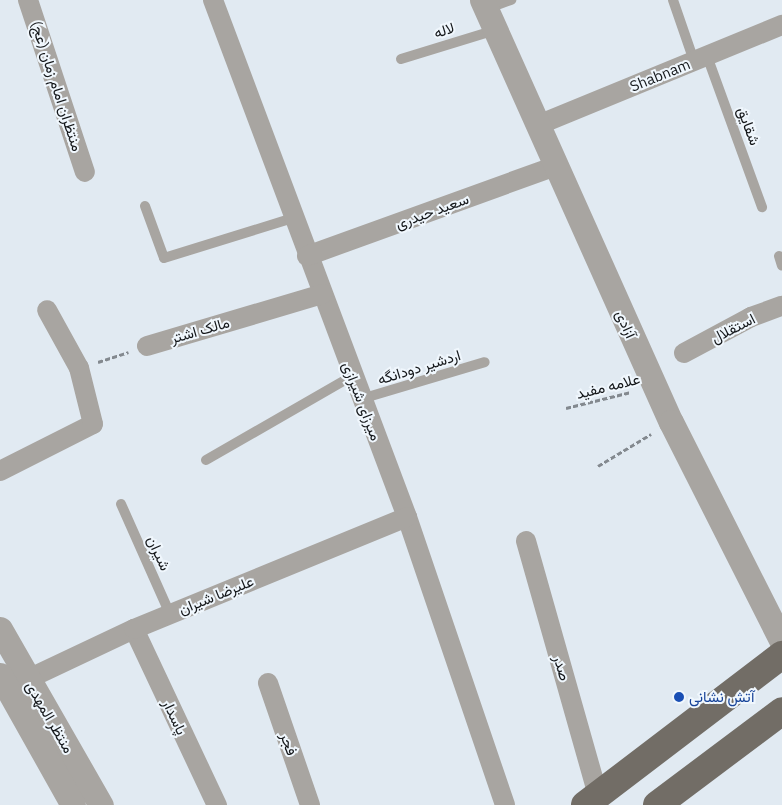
<!DOCTYPE html>
<meta charset="utf-8">
<style>
body{margin:0}
#map{position:relative;width:782px;height:805px;overflow:hidden;background:#e1eaf2;font-family:"IBM Plex Sans",Vazirmatn,sans-serif}
div>[style]{position:absolute}
.path>*{height:3px;margin-top:-1.5px;transform-origin:0;background:repeating-linear-gradient(90deg,#83898f 0 5px,transparent 0 7.5px)}
.service>*{height:10px;margin:-5px;padding:0 5px;transform-origin:5px;border-radius:5px;background:#a8a5a1}
.minor>*{height:20px;margin:-10px;padding:0 10px;transform-origin:10px;border-radius:10px;background:#a8a5a1}
.tertiary>*{height:25px;margin:-12.5px;padding:0 12.5px;transform-origin:12.5px;border-radius:12.5px;background:#a8a5a1}
.primary>*{height:28px;margin:-14px;padding:0 14px;transform-origin:14px;border-radius:14px;background:#726d66}
.dots>*{width:14px;height:14px;translate:-50% -50%;box-sizing:border-box;border:2px solid #f0f7fd;border-radius:50%}
span{translate:-50% -50%;white-space:nowrap;text-align:center;line-height:1.15;-webkit-text-stroke:4px #f0f7fd;paint-order:stroke}
.street-label{font-size:15px;color:#14171a}
.transit-label{font-size:15px;color:#164399}
.left{translate:0 -50%;text-align:left}
</style>
<div id="map">
<div class="path">
<div style="left:98px;top:362px;width:32px;rotate:-18deg"></div>
<div style="left:566px;top:408px;width:67px;rotate:-13.8deg"></div>
<div style="left:598px;top:466px;width:62px;rotate:-31.1deg"></div>
</div>
<div class="service">
<div style="left:673px;top:0;width:65px;rotate:71deg"></div>
<div style="left:486px;top:9px;width:27px;rotate:-20deg"></div>
<div style="left:707px;top:56px;width:161px;rotate:70deg"></div>
<div style="left:401px;top:59px;width:98px;rotate:-17.1deg"></div>
<div style="left:145px;top:206px;width:55px;rotate:69.9deg"></div>
<div style="left:164px;top:258px;width:135px;rotate:-17.2deg"></div>
<div style="left:779px;top:256px;width:10px;rotate:73deg"></div>
<div style="left:361px;top:399px;width:129px;rotate:-16.6deg"></div>
<div style="left:206px;top:460px;width:168px;rotate:-29.9deg"></div>
<div style="left:121px;top:504px;width:120px;rotate:66deg"></div>
</div>
<div class="minor">
<div style="left:28px;top:0;width:181px;rotate:71.7deg"></div>
<div style="left:213px;top:0;width:552px;rotate:69.43deg"></div>
<div style="left:407px;top:517px;width:304px;rotate:71.2deg"></div>
<div style="left:538px;top:125px;width:264px;rotate:-22.3deg"></div>
<div style="left:307px;top:256px;width:265px;rotate:-19.9deg"></div>
<div style="left:147px;top:346px;width:183px;rotate:-16.5deg"></div>
<div style="left:684px;top:353px;width:76px;rotate:-28.2deg"></div>
<div style="left:751px;top:317px;width:33px;rotate:-20deg"></div>
<div style="left:0;top:471px;width:104px;rotate:-26.8deg"></div>
<div style="left:93px;top:424px;width:58px;rotate:-104deg"></div>
<div style="left:79px;top:368px;width:66px;rotate:-118.9deg"></div>
<div style="left:526px;top:541px;width:264px;rotate:74.2deg"></div>
<div style="left:134px;top:629px;width:195px;rotate:64.8deg"></div>
<div style="left:28px;top:679px;width:117px;rotate:-25.3deg"></div>
<div style="left:134px;top:629px;width:295px;rotate:-22.3deg"></div>
<div style="left:268px;top:683px;width:129px;rotate:71deg"></div>
</div>
<div class="tertiary">
<div style="left:482px;top:0;width:462px;rotate:65.9deg"></div>
<div style="left:671px;top:422px;width:246px;rotate:63.2deg"></div>
<div style="left:0;top:629px;width:203px;rotate:60.2deg"></div>
<div style="left:0;top:675px;width:149px;rotate:60.7deg"></div>
</div>
<div class="primary">
<div style="left:585px;top:805px;width:248px;rotate:-37.3deg"></div>
<div style="left:657px;top:805px;width:156px;rotate:-36.9deg"></div>
</div>
<div class="dots">
<div style="left:679px;top:697px;background:#1a4fb4"></div>
</div>
<div class="street-label">
<span style="left:444px;top:30px;rotate:-17deg">لاله</span>
<span style="left:660px;top:75px;rotate:-22deg">Shabnam</span>
<span style="left:57px;top:86px;rotate:72deg">منتظران امام زمان (عج)</span>
<span style="left:749px;top:126px;rotate:70deg">شقایق</span>
<span style="left:432px;top:211px;rotate:-20deg">سعید حیدری</span>
<span style="left:626px;top:324px;rotate:66deg">آزادی</span>
<span style="left:733px;top:328px;rotate:-27deg">استقلال</span>
<span style="left:200px;top:330px;rotate:-16deg">مالک اشتر</span>
<span style="left:419px;top:367px;rotate:-17deg">اردشیر دودانگه</span>
<span style="left:608px;top:386px;rotate:-14deg">علامه مفید</span>
<span style="left:362px;top:401px;rotate:69deg">میرزای شیرازی</span>
<span style="left:159px;top:553px;rotate:66deg">شیران</span>
<span style="left:216px;top:595px;rotate:-22deg">علیرضا شیران</span>
<span style="left:562px;top:668px;rotate:74deg">صدر</span>
<span style="left:50px;top:717px;rotate:60deg">منتظر المهدی</span>
<span style="left:175px;top:717px;rotate:65deg">پاسدار</span>
<span style="left:289px;top:744px;rotate:71deg">فجر</span>
</div>
<div class="transit-label">
<span class="left" style="left:689px;top:697px">آتش نشانی</span>
</div>
</div>
